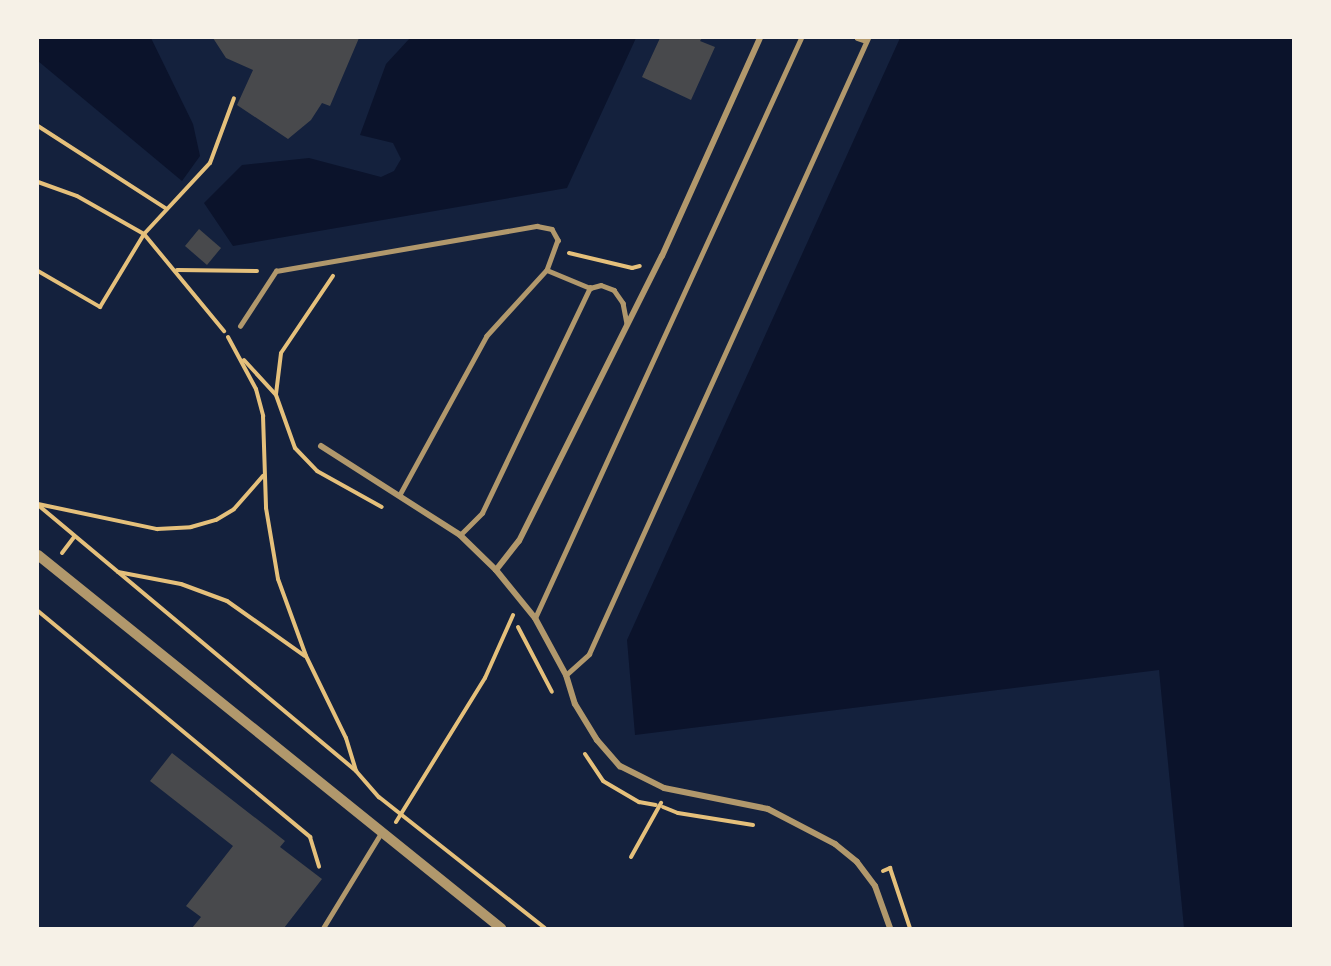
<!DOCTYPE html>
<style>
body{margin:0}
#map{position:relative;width:1331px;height:966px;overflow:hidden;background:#14213d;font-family:"Sofia Sans Condensed",sans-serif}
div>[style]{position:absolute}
.water>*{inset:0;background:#0b132b}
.building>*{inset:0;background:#48494c}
.path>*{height:4px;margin:-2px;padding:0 2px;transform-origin:2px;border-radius:2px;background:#e5c07b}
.service>*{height:4.5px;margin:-2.25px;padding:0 2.25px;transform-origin:2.25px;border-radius:2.25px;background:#b1986c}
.pedestrian>*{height:5px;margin:-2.5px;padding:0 2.5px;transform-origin:2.5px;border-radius:2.5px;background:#b1986c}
.minor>*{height:6px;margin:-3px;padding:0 3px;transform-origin:3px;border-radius:3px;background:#b1986c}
.tertiary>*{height:10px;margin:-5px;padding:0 5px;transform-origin:5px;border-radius:5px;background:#b1986c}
span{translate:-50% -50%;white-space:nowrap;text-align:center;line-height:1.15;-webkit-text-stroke:6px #f6f1e7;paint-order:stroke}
.frame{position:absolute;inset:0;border:39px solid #f6f1e7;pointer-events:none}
</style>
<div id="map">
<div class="water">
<div style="clip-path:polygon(38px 38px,151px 38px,193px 124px,200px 156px,182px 181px,38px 61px)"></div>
<div style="clip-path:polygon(410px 38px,636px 38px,567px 188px,233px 246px,204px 203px,242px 165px,309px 158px,381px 177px,394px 171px,401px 159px,393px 143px,360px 135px,386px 64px)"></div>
<div style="clip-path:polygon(900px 38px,1293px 38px,1293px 928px,1184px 928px,1159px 670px,635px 735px,627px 640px)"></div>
</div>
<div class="building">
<div style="clip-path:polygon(213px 38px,359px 38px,330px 106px,322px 103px,311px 120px,288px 139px,237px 105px,253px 70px,226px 58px)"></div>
<div style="clip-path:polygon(660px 38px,702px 38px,700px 41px,715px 47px,691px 100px,642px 77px)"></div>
<div style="clip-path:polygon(199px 229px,221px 248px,207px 265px,185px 246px)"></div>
<div style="clip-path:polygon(172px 753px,285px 841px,280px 847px,322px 879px,284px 928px,192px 928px,201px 917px,186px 906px,233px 846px,150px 781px)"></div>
</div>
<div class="path">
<div style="left:38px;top:126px;width:153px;rotate:32.8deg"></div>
<div style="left:38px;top:182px;width:41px;rotate:19.7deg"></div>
<div style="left:77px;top:196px;width:77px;rotate:29.6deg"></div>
<div style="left:144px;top:234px;width:126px;rotate:50.5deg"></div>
<div style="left:569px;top:253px;width:65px;rotate:13.4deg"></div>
<div style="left:632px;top:268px;width:8px;rotate:-14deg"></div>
<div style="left:177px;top:270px;width:80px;rotate:0.7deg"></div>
<div style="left:38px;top:271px;width:72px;rotate:30.1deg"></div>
<div style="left:100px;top:307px;width:85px;rotate:-58.9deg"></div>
<div style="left:144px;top:234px;width:97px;rotate:-47.1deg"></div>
<div style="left:210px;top:163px;width:69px;rotate:-69.7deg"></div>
<div style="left:228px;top:337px;width:59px;rotate:61.7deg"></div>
<div style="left:256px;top:389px;width:28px;rotate:75deg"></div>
<div style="left:263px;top:416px;width:92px;rotate:88.1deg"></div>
<div style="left:266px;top:508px;width:72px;rotate:80.4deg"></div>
<div style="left:278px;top:579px;width:82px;rotate:70deg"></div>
<div style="left:306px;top:656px;width:91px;rotate:64deg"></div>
<div style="left:346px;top:738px;width:34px;rotate:73deg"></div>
<div style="left:244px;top:360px;width:47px;rotate:47.6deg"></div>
<div style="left:276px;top:395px;width:56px;rotate:70.3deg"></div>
<div style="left:295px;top:448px;width:32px;rotate:46deg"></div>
<div style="left:317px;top:471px;width:74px;rotate:29deg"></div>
<div style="left:276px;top:394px;width:41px;rotate:-83deg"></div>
<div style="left:281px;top:353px;width:93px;rotate:-56deg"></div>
<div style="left:38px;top:504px;width:122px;rotate:11.9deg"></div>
<div style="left:157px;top:529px;width:34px;rotate:-3deg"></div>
<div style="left:191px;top:527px;width:26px;rotate:-16deg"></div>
<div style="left:216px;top:520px;width:21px;rotate:-31deg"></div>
<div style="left:234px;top:509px;width:44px;rotate:-48.7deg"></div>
<div style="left:38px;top:505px;width:415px;rotate:39.9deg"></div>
<div style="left:356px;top:771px;width:35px;rotate:49deg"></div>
<div style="left:379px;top:797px;width:211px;rotate:38.3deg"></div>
<div style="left:62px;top:553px;width:21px;rotate:-53deg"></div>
<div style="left:118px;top:572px;width:64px;rotate:10.8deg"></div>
<div style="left:181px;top:584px;width:49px;rotate:20.3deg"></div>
<div style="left:227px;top:601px;width:95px;rotate:35.2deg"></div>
<div style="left:38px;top:611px;width:354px;rotate:39.7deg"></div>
<div style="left:310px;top:837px;width:31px;rotate:73deg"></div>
<div style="left:518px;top:627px;width:73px;rotate:62.4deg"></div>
<div style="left:585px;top:754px;width:32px;rotate:56deg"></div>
<div style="left:603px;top:781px;width:42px;rotate:30.3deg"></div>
<div style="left:639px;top:802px;width:17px;rotate:10deg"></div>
<div style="left:663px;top:807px;width:16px;rotate:22deg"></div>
<div style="left:678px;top:813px;width:76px;rotate:9.1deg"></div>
<div style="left:396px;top:822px;width:169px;rotate:-58.3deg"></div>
<div style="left:485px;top:678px;width:69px;rotate:-66deg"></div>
<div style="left:631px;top:857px;width:62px;rotate:-60.9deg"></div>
<div style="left:883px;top:871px;width:8px;rotate:-23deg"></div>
<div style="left:890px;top:868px;width:63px;rotate:71.6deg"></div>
</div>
<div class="service">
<div style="left:857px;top:38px;width:9px;rotate:18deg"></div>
<div style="left:547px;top:270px;width:47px;rotate:22.7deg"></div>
<div style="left:590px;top:288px;width:11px;rotate:-15deg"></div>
<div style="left:601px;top:285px;width:14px;rotate:21deg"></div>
<div style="left:614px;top:290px;width:16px;rotate:55deg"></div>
<div style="left:623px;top:303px;width:21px;rotate:79deg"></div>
<div style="left:240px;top:326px;width:66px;rotate:-56.8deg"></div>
<div style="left:276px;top:271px;width:265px;rotate:-9.8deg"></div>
<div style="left:537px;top:226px;width:15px;rotate:11deg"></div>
<div style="left:552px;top:229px;width:13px;rotate:61deg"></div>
<div style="left:558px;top:240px;width:32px;rotate:110deg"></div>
<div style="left:547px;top:270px;width:89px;rotate:132.3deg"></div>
<div style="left:487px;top:336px;width:181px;rotate:118.7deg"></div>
<div style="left:460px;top:535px;width:31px;rotate:-45deg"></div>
<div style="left:482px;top:513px;width:250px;rotate:-64.4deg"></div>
<div style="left:535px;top:618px;width:638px;rotate:-65.36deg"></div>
<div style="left:566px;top:675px;width:31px;rotate:-42deg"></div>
<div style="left:589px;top:654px;width:676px;rotate:-65.63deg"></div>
</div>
<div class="pedestrian">
<div style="left:323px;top:928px;width:111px;rotate:-58.6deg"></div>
</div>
<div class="minor">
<div style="left:321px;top:446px;width:165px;rotate:32.6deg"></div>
<div style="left:460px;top:535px;width:50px;rotate:44.2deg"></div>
<div style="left:496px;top:570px;width:62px;rotate:50.9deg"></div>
<div style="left:535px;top:618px;width:65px;rotate:61.5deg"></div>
<div style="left:566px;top:675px;width:30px;rotate:73deg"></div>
<div style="left:575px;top:704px;width:42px;rotate:58.6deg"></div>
<div style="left:597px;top:740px;width:35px;rotate:49deg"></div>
<div style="left:620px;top:766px;width:49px;rotate:26.6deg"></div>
<div style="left:664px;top:788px;width:106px;rotate:11.4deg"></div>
<div style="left:768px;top:809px;width:76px;rotate:27.6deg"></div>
<div style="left:835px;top:844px;width:28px;rotate:39deg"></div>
<div style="left:857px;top:862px;width:30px;rotate:53deg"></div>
<div style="left:875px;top:886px;width:45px;rotate:70.3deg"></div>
<div style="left:496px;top:570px;width:37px;rotate:-52deg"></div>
<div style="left:519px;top:541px;width:319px;rotate:-63.4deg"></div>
<div style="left:662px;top:256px;width:239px;rotate:-65.8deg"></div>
</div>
<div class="tertiary">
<div style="left:38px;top:555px;width:595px;rotate:38.86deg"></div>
</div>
<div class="frame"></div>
</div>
